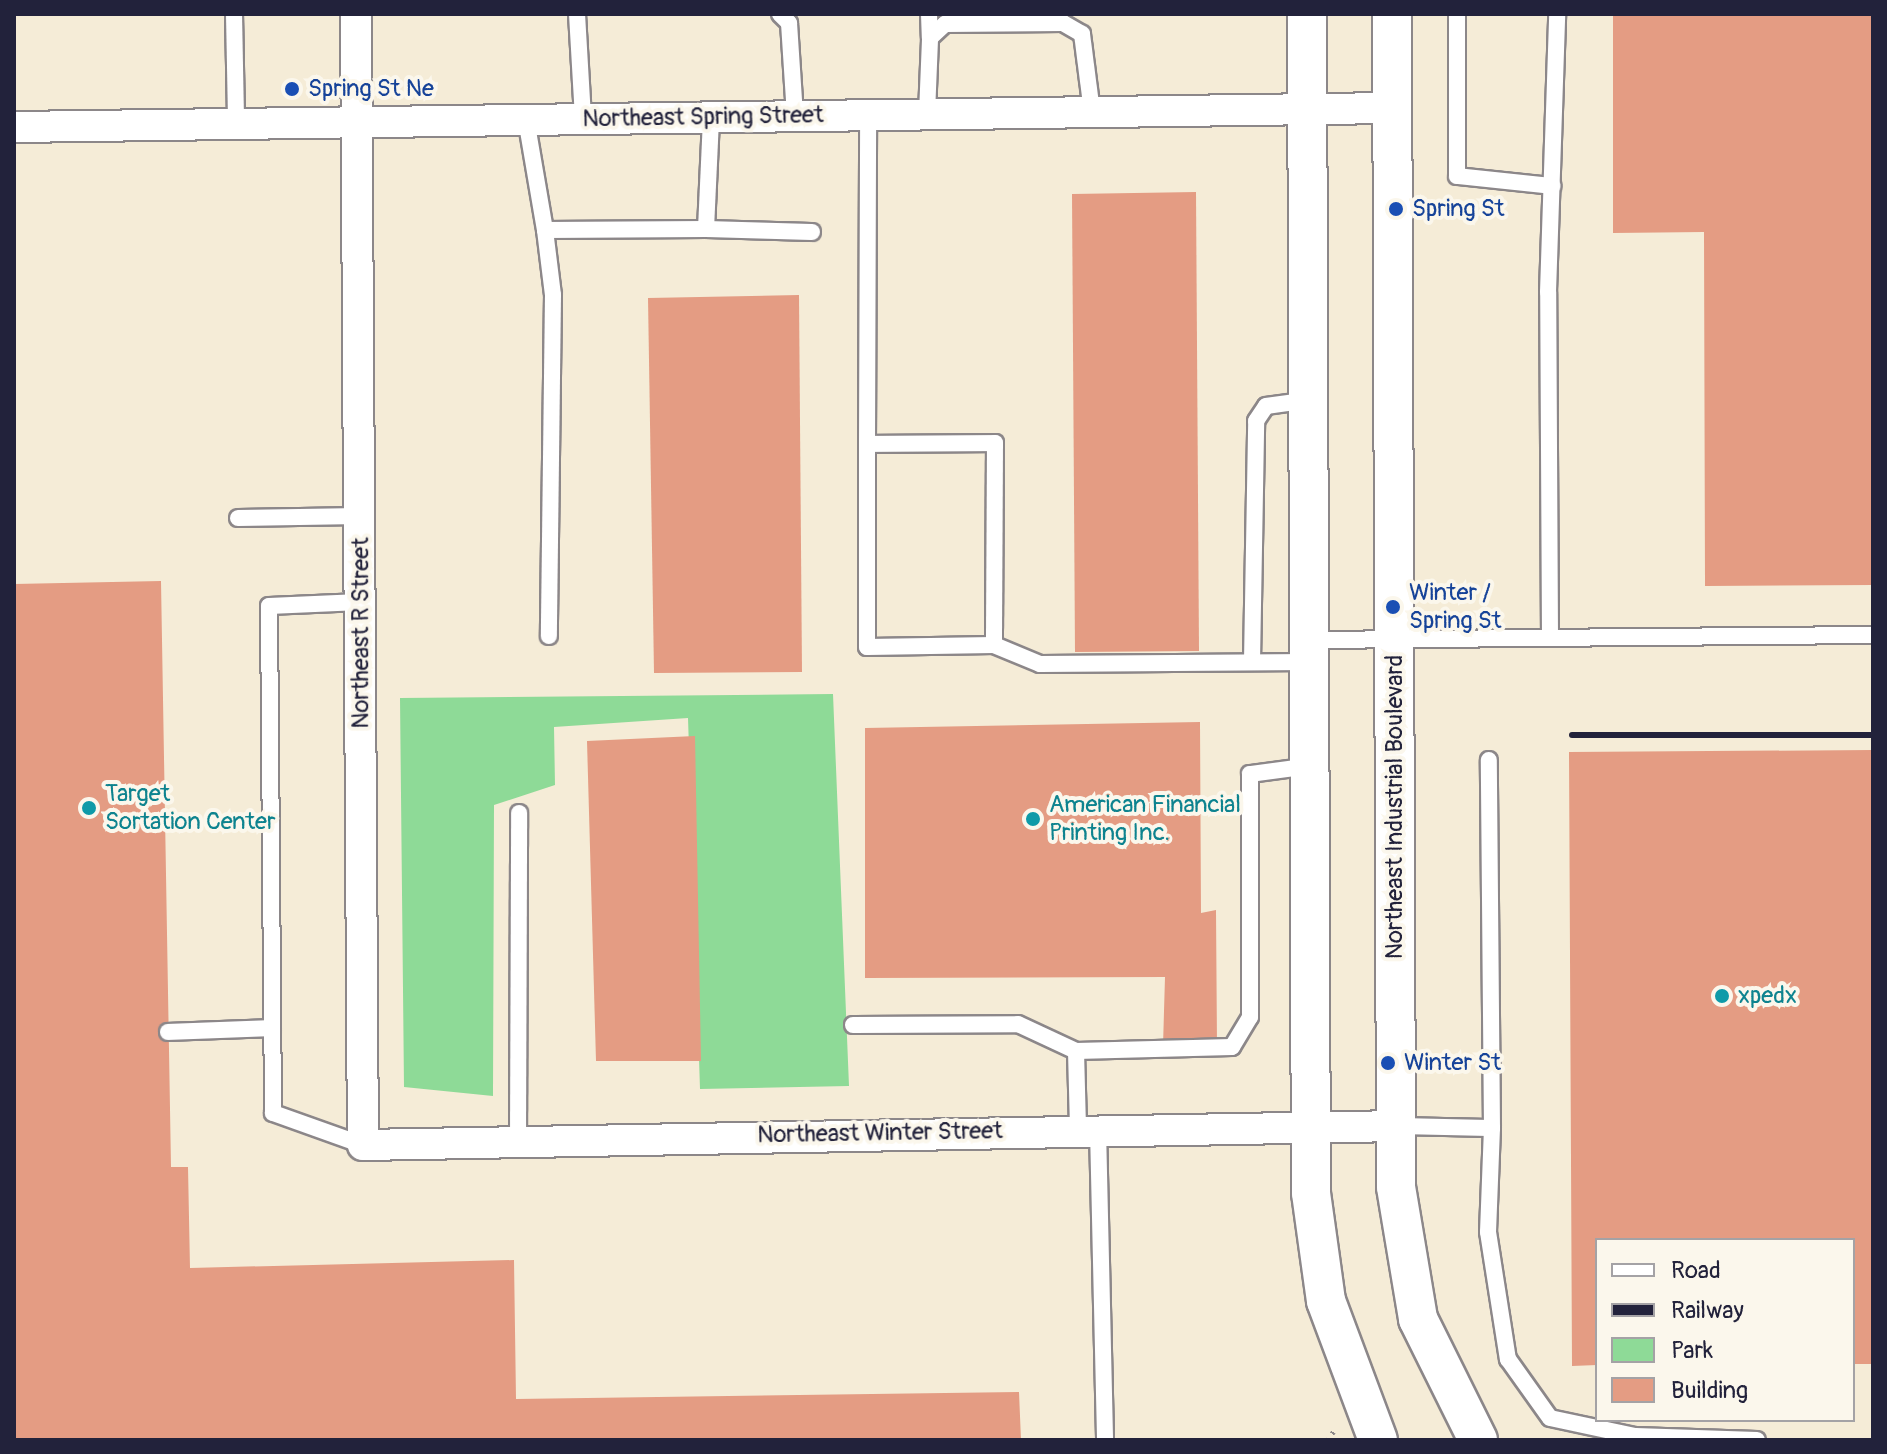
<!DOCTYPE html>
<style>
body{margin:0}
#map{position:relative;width:1887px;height:1454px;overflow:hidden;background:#f5ecd7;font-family:Pangolin,sans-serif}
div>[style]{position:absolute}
.green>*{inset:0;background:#8eda97}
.building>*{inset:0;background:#e49c83}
.path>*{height:5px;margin-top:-2.5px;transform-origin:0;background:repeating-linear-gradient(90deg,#8c8789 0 2px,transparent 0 8px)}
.roads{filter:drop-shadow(2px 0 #8c8789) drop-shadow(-2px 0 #8c8789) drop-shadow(0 2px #8c8789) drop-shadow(0 -2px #8c8789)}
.service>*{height:16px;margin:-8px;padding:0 8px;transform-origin:8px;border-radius:8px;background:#fff}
.minor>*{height:30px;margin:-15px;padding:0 15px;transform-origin:15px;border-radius:15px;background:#fff}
.tertiary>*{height:38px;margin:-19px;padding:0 19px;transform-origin:19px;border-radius:19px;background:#fff}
.rail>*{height:6px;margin:-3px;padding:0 3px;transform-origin:3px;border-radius:3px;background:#22223b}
.dots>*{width:22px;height:22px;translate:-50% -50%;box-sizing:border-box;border:4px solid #fbf7ec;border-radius:50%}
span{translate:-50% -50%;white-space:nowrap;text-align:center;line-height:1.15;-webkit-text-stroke:8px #fbf7ec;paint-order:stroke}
.transit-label{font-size:24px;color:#164399}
.left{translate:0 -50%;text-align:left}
.street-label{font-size:24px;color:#22223b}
.culture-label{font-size:24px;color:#0d838f}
.frame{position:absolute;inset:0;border:16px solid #22223b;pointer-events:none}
.legend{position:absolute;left:1595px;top:1238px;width:260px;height:184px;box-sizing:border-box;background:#fbf7ec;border:2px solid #a4a2a5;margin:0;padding:10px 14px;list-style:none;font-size:24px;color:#22223b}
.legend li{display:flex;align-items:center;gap:16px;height:40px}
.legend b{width:40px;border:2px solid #a4a2a5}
</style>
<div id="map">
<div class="green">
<div style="clip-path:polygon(833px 694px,849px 1086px,700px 1089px,688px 718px,554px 727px,555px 785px,494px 805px,493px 1096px,404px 1087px,400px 698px)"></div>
</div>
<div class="building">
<div style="clip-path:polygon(1613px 14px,1873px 14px,1873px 585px,1705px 586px,1704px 232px,1613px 233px)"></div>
<div style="clip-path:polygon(1196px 192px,1199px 651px,1075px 652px,1072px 194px)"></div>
<div style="clip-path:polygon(799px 295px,802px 672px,654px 673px,648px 298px)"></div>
<div style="clip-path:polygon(161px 581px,171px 1167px,188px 1167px,190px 1268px,514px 1260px,516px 1399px,1019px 1392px,1021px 1440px,14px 1440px,14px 584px)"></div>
<div style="clip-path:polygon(1200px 722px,1201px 913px,1216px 910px,1217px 1045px,1163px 1046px,1165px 977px,865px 978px,865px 728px)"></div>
<div style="clip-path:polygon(695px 736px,701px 1061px,596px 1061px,587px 741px)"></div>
<div style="clip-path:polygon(1873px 750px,1873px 1364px,1853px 1364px,1853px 1240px,1597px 1240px,1597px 1365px,1572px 1366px,1569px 752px)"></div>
</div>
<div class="path">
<div style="left:1328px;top:1440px;width:13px;rotate:-58deg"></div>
</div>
<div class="roads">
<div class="service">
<div style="left:234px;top:14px;width:109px;rotate:88.9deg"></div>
<div style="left:577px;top:14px;width:104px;rotate:86.7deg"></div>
<div style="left:780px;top:14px;width:13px;rotate:45deg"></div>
<div style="left:789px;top:23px;width:93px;rotate:86.3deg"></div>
<div style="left:929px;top:14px;width:24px;rotate:88deg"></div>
<div style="left:1457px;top:14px;width:162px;rotate:90deg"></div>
<div style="left:1457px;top:176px;width:96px;rotate:6deg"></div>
<div style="left:927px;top:114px;width:76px;rotate:-87.7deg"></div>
<div style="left:930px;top:38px;width:21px;rotate:-43deg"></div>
<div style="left:945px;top:24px;width:118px;rotate:-0.5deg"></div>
<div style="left:1063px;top:23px;width:22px;rotate:30deg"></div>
<div style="left:1082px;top:34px;width:79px;rotate:82.7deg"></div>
<div style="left:526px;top:119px;width:113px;rotate:80.3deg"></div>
<div style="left:545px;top:230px;width:161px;rotate:-0.4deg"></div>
<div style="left:706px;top:229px;width:112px;rotate:-87.4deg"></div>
<div style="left:706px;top:229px;width:106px;rotate:1.6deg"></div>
<div style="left:545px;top:230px;width:65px;rotate:83deg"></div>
<div style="left:553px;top:295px;width:341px;rotate:90.7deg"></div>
<div style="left:867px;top:444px;width:128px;rotate:-0.4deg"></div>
<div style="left:995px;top:443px;width:202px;rotate:90.3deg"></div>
<div style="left:994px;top:645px;width:127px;rotate:179.1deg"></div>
<div style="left:867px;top:647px;width:203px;rotate:-90deg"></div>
<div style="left:867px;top:444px;width:329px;rotate:-89.8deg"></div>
<div style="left:238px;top:518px;width:122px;rotate:-0.9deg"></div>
<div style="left:360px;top:602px;width:91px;rotate:177.5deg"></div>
<div style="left:269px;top:606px;width:507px;rotate:89.55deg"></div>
<div style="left:273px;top:1113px;width:96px;rotate:19.6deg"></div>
<div style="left:1550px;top:638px;width:346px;rotate:-90.3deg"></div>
<div style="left:1548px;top:292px;width:278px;rotate:-88.1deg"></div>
<div style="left:1310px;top:640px;width:563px;rotate:-0.51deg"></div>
<div style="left:994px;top:645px;width:50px;rotate:22.4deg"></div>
<div style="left:1040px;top:664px;width:269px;rotate:-0.4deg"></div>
<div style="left:1252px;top:662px;width:241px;rotate:-89deg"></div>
<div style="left:1256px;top:421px;width:18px;rotate:-56deg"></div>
<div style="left:1266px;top:406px;width:43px;rotate:-7.9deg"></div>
<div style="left:853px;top:1025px;width:165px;rotate:-0.3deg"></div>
<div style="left:1018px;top:1024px;width:64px;rotate:25deg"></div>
<div style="left:1076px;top:1051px;width:156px;rotate:-1.5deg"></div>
<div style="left:1232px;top:1047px;width:35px;rotate:-59deg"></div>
<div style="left:1250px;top:1017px;width:243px;rotate:-90deg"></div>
<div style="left:1250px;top:774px;width:61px;rotate:-7.6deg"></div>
<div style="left:168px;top:1032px;width:104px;rotate:-2.2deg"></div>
<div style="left:1076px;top:1051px;width:78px;rotate:88.5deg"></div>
<div style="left:1397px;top:1126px;width:95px;rotate:1.2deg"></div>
<div style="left:1492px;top:1128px;width:368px;rotate:-90.5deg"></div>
<div style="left:1492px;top:1128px;width:104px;rotate:92.2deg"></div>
<div style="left:1488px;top:1232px;width:129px;rotate:81.1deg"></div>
<div style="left:1508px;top:1359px;width:72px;rotate:54.6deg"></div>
<div style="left:1550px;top:1418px;width:87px;rotate:12deg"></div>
<div style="left:1635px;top:1436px;width:122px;rotate:1.9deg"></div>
<div style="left:1098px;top:1129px;width:311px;rotate:88.7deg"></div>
<div style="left:518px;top:1142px;width:329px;rotate:-89.8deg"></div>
</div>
<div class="minor">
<div style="left:356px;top:14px;width:1131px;rotate:89.65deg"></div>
<div style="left:363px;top:1145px;width:1034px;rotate:-1.05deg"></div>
<div style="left:14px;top:127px;width:1379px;rotate:-0.79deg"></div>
</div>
<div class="tertiary">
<div style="left:1307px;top:14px;width:1179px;rotate:89.81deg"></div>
<div style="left:1311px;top:1193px;width:109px;rotate:82.1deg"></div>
<div style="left:1326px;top:1301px;width:148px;rotate:69.5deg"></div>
<div style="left:1392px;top:14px;width:1173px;rotate:89.8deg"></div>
<div style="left:1396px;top:1187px;width:134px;rotate:80.5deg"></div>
<div style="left:1418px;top:1319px;width:135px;rotate:63.6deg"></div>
</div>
</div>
<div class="rail">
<div style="left:1572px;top:735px;width:301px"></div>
</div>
<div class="dots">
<div style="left:292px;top:89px;background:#1a4fb4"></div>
<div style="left:1396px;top:209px;background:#1a4fb4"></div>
<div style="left:1393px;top:607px;background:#1a4fb4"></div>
<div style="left:89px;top:808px;background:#0f9aa8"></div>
<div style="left:1033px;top:819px;background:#0f9aa8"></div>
<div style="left:1722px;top:996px;background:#0f9aa8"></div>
<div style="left:1388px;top:1063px;background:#1a4fb4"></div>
</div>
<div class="transit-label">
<span class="left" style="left:308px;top:89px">Spring St Ne</span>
<span class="left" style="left:1412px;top:209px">Spring St</span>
<span class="left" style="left:1409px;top:607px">Winter /<br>Spring St</span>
<span class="left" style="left:1404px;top:1063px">Winter St</span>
</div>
<div class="street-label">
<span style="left:703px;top:117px;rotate:-1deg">Northeast Spring Street</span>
<span style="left:361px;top:633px;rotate:-90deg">Northeast R Street</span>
<span style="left:1395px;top:807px;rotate:-90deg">Northeast Industrial Boulevard</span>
<span style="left:880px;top:1133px;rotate:-1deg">Northeast Winter Street</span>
</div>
<div class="culture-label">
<span class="left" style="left:105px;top:808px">Target<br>Sortation Center</span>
<span class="left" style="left:1049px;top:819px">American Financial<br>Printing Inc.</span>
<span class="left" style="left:1738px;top:996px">xpedx</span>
</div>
<div class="frame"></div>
<ul class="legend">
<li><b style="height:10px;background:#fff"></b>Road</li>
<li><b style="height:10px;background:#22223b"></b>Railway</li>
<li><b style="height:22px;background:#8eda97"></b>Park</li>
<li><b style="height:22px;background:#e49c83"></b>Building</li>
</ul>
</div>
